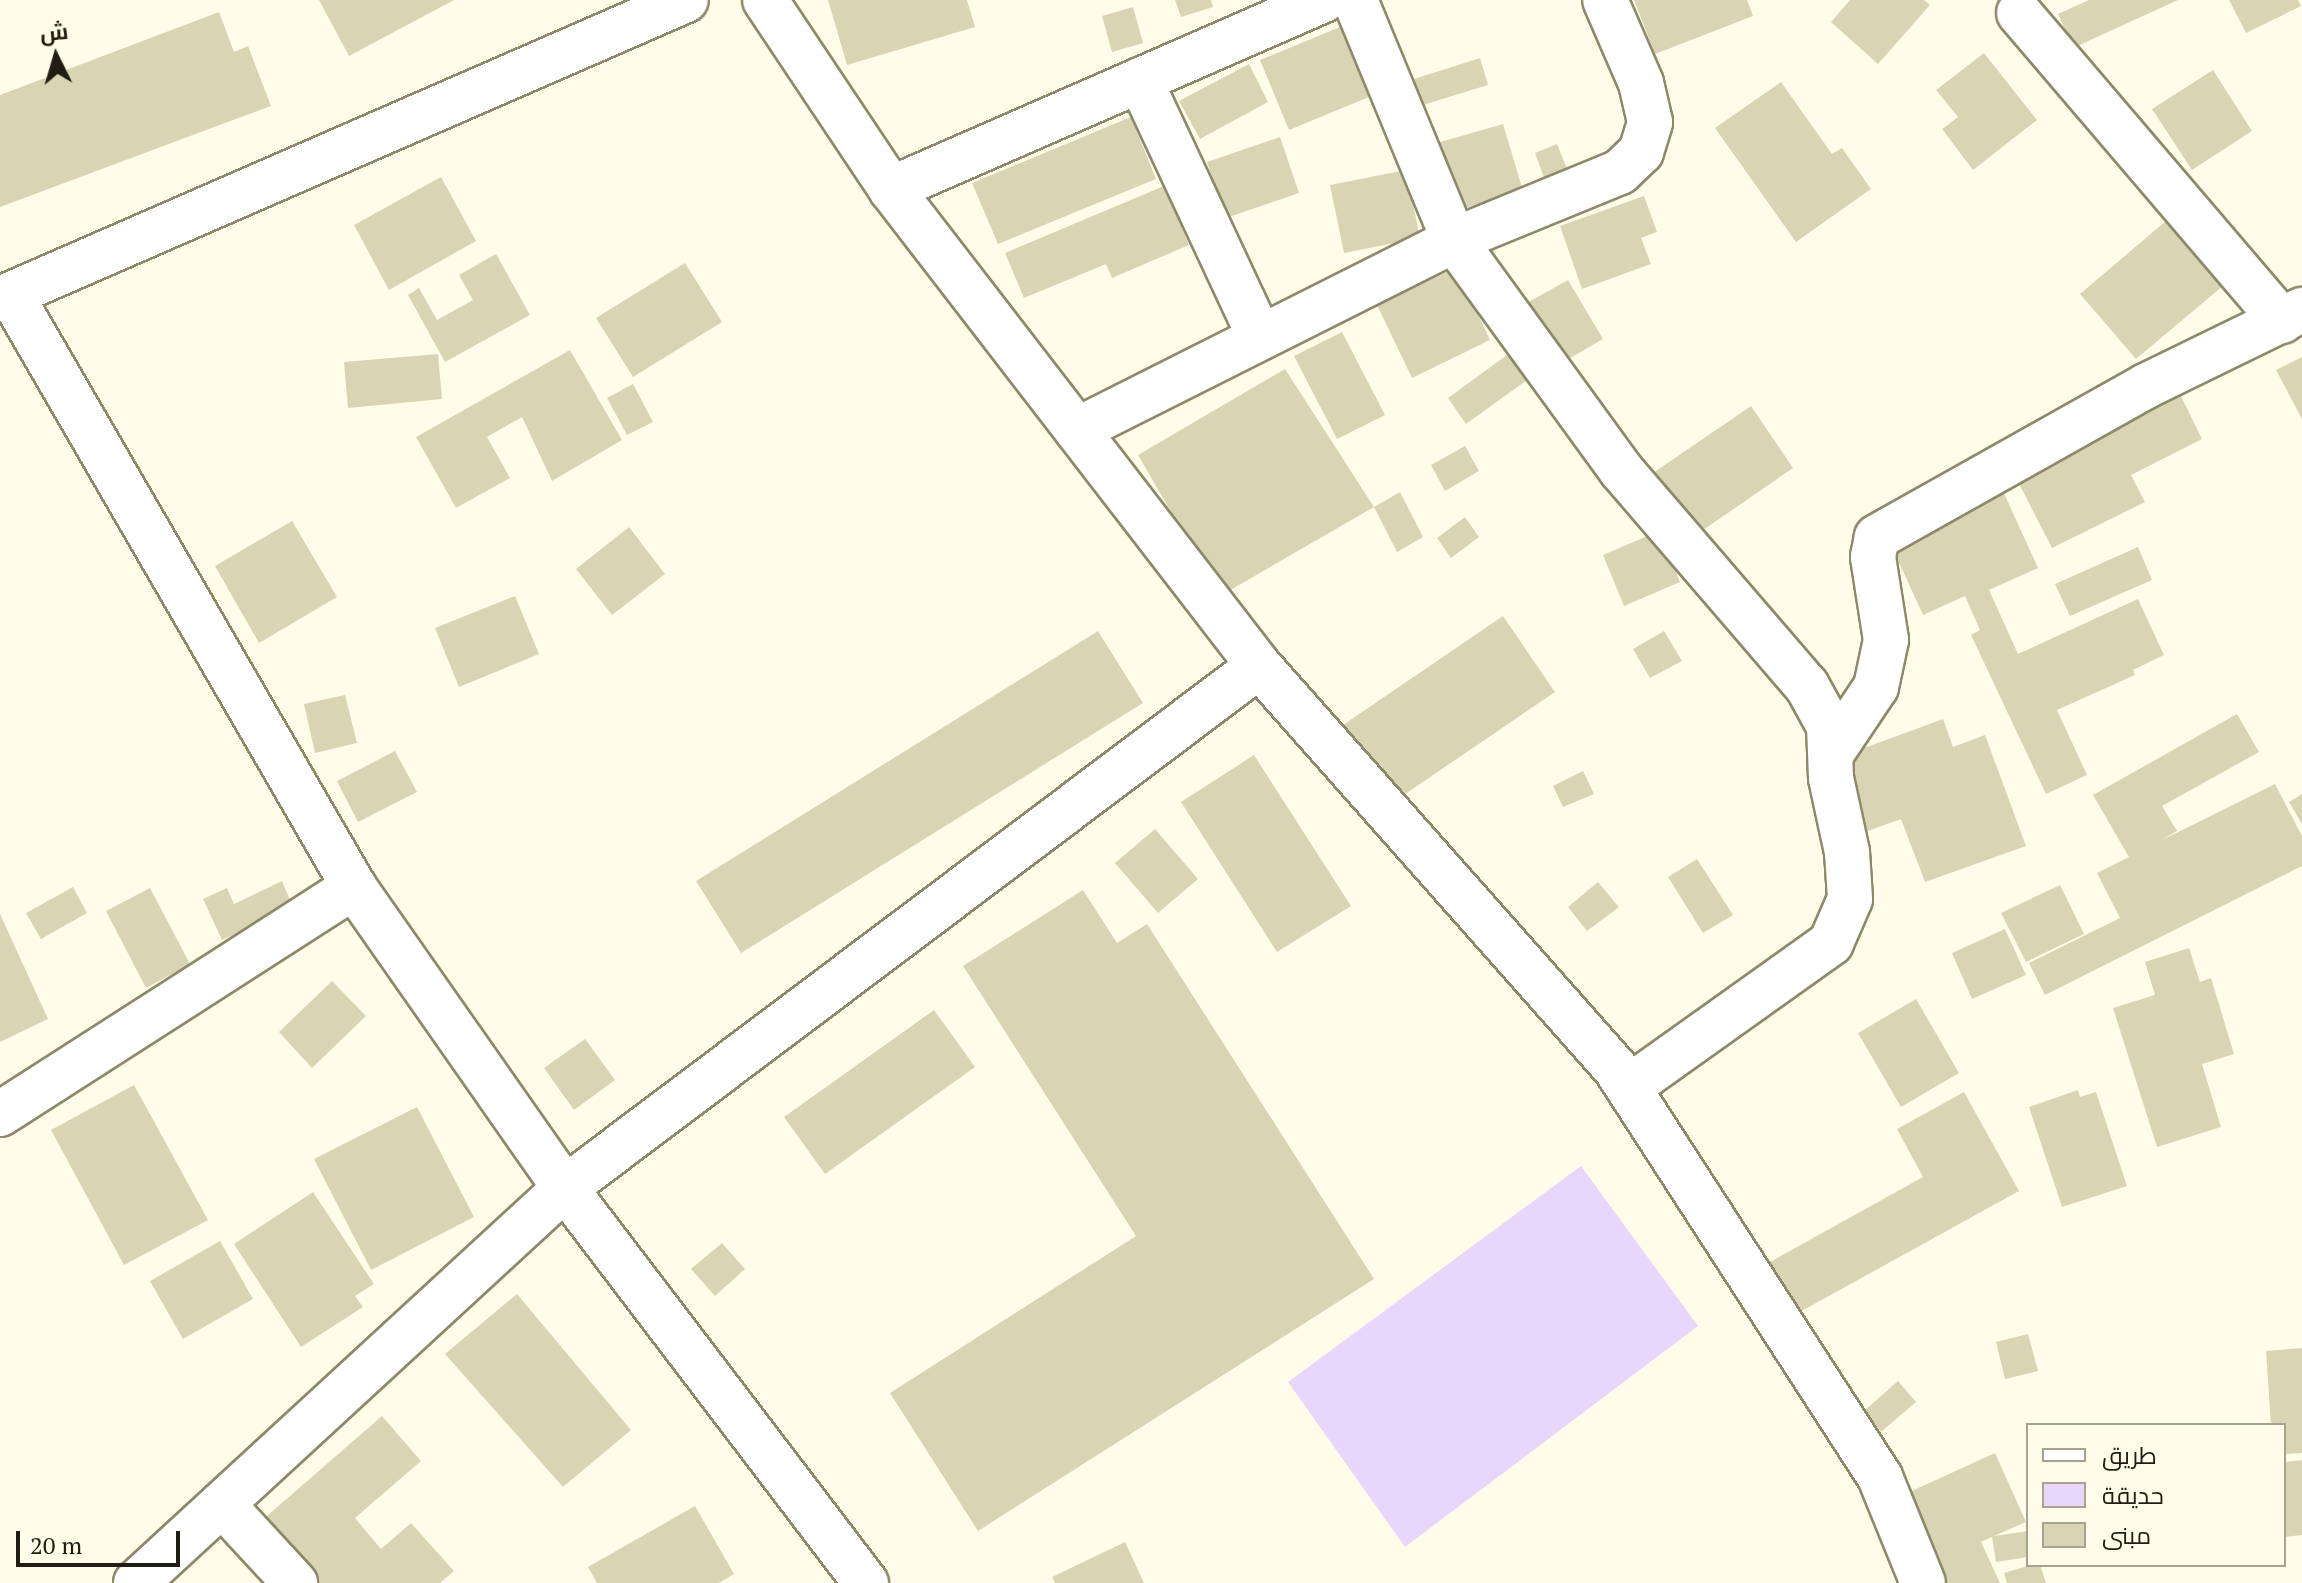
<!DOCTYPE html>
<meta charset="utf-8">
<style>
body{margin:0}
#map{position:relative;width:2302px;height:1583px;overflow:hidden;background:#fffce9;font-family:"PT Serif",Cairo,serif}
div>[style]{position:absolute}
.green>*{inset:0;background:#e9d6fd}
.building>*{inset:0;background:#d9d5b4}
.roads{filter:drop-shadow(2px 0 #8d896b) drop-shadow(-2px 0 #8d896b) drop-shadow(0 2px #8d896b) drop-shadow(0 -2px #8d896b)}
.street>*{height:44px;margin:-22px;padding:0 22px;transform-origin:22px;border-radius:22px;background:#fff}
.secondary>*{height:44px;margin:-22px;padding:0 22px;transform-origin:22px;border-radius:22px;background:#fff}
span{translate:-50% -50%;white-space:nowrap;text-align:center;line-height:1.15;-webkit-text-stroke:6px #fffce9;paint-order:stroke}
.legend{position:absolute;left:2026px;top:1423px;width:260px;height:144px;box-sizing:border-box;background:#fffce9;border:2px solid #a6a393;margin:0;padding:10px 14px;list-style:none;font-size:24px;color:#201e12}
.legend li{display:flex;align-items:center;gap:16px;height:40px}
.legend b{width:40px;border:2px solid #a6a393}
.north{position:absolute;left:16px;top:16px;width:80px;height:80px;-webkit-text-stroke:6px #fffce9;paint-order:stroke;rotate:355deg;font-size:22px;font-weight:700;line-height:32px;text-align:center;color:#201e12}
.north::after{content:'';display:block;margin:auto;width:28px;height:36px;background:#201e12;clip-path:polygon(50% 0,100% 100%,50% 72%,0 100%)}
.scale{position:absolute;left:16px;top:1531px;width:164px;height:36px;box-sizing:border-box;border:4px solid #201e12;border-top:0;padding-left:10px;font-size:24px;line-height:28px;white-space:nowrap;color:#201e12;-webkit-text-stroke:6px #fffce9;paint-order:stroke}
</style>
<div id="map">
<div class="green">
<div style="clip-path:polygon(1581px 1166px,1698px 1326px,1405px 1547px,1288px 1382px)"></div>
</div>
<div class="building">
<div style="clip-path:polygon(319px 0,454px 0,349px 56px)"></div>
<div style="clip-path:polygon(828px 0,967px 0,975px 27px,847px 65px)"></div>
<div style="clip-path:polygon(1175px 0,1211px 0,1213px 7px,1181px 17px)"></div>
<div style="clip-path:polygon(1634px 0,1747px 0,1753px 16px,1655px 54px)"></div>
<div style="clip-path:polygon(1850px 0,1924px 0,1930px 5px,1878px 64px,1831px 22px)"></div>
<div style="clip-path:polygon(2089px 0,2178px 0,2073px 48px,2058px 14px)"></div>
<div style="clip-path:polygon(2229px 0,2298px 0,2301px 6px,2246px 33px)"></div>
<div style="clip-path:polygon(1133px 7px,1143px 43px,1112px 52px,1102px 16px)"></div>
<div style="clip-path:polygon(219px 12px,234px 52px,248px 46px,271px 106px,0 207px,0 95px)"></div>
<div style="clip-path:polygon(1340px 27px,1369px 97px,1289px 130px,1260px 60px)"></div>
<div style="clip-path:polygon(1984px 53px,2037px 120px,1973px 170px,1942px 129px,1958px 117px,1936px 90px)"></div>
<div style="clip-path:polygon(1480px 58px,1488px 85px,1423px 105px,1414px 79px)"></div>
<div style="clip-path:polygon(1249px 64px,1268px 102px,1200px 139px,1179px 101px)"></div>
<div style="clip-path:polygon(2213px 70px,2252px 131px,2192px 170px,2152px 109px)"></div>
<div style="clip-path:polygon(1781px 82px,1832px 154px,1842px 148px,1871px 189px,1796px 242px,1715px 128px)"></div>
<div style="clip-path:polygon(1131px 117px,1156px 179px,998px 244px,972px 183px)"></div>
<div style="clip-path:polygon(1503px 124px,1523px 191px,1457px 210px,1437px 143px)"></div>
<div style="clip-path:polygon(1280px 137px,1299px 193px,1226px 218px,1207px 162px)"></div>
<div style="clip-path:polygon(1557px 144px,1569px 174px,1546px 183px,1535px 153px)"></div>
<div style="clip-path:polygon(1406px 170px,1420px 238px,1344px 253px,1330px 185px)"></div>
<div style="clip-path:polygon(441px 177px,476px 241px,389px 290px,354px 225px)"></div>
<div style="clip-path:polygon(1164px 186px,1189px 245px,1112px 278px,1106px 264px,1024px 298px,1005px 253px)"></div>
<div style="clip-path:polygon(1644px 196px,1657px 232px,1641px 238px,1651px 264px,1582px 289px,1560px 226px)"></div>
<div style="clip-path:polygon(2174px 214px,2230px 280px,2136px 359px,2080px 294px)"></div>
<div style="clip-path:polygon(496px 254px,530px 315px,445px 362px,408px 295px,419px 288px,437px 320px,473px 300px,459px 275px)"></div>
<div style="clip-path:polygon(685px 263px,722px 322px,633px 377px,596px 318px)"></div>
<div style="clip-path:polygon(1456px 268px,1490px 340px,1412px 378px,1377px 305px)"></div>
<div style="clip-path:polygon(1568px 280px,1603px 339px,1560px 364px,1525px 304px)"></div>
<div style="clip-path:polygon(1342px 332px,1385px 415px,1337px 439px,1294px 356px)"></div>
<div style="clip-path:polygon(570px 350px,622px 440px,552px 481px,522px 417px,487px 437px,510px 478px,456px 508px,416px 437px)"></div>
<div style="clip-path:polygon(438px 354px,442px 399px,348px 408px,344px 362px)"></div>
<div style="clip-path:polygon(1507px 355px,1527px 380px,1466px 424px,1448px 398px)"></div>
<div style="clip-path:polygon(2302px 357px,2302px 419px,2276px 370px)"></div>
<div style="clip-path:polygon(1285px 369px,1374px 507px,1400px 492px,1423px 537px,1397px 552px,1374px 507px,1220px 596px,1138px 455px)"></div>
<div style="clip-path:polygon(633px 384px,653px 422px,627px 435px,607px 398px)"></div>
<div style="clip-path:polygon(2180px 394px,2202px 439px,2131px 475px,2145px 502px,2052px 548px,2016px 478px)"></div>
<div style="clip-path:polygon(1751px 406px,1793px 468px,1693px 537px,1650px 475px)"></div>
<div style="clip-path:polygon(1465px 446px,1479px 471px,1445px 491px,1431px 465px)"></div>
<div style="clip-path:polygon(2003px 491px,2038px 568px,1989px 590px,2018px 654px,2138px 599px,2164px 655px,2133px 670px,2135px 675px,2057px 710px,2087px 775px,2046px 794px,1971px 635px,1980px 630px,1965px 596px,1923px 615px,1890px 543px)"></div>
<div style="clip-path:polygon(1465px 517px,1479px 537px,1451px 558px,1437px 538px)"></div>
<div style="clip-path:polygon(292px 521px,337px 597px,259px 643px,215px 566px)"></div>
<div style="clip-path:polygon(629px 527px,665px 574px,612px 615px,576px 569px)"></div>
<div style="clip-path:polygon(1659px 531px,1680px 582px,1624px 606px,1603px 555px)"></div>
<div style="clip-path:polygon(2138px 547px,2152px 580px,2070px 616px,2055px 584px)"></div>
<div style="clip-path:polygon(515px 596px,539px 654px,459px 687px,435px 628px)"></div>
<div style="clip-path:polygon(1503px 616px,1555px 692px,1395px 801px,1343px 725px)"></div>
<div style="clip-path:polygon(1098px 631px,1143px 703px,741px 953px,696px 881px)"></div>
<div style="clip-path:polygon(1664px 631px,1682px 661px,1650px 678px,1633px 649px)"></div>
<div style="clip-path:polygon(345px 695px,357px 743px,315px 753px,304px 704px)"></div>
<div style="clip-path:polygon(2237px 714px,2259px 752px,2162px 806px,2177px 831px,2162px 840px,2275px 784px,2302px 836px,2302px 866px,2045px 995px,2029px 963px,2120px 918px,2097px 873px,2129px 857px,2093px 795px)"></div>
<div style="clip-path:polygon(1943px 719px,1953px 747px,1985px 735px,2026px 846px,1925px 882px,1901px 819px,1865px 832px,1837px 758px)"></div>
<div style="clip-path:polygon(395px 751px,417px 792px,358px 822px,337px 781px)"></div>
<div style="clip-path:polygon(1254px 755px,1351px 906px,1277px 952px,1181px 802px)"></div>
<div style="clip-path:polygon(1583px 771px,1594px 794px,1563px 807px,1553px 786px)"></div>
<div style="clip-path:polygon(2302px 794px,2302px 824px,2289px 802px)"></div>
<div style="clip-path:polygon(1155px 829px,1198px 879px,1158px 913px,1115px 863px)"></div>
<div style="clip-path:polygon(1697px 859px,1733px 915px,1703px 933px,1668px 877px)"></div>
<div style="clip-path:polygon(282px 881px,293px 907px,222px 940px,203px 899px,227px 888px,234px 904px)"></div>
<div style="clip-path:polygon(1598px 882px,1619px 907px,1587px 931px,1568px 907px)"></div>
<div style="clip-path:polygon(2060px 885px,2084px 934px,2026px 962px,2001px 913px)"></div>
<div style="clip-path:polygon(73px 887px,87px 913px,41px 939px,26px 913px)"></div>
<div style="clip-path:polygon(150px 888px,190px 964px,146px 988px,106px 911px)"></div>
<div style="clip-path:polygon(1083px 890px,1117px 943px,1147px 924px,1374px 1279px,978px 1531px,890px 1393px,1136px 1236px,963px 966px)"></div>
<div style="clip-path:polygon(0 914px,48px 1019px,0 1042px)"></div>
<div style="clip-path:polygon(2005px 929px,2026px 975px,1972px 999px,1952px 953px)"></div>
<div style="clip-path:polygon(2189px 948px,2200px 982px,2211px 978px,2234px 1054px,2202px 1064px,2221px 1127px,2157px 1147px,2113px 1008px,2155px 995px,2145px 962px)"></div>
<div style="clip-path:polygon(332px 981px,366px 1016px,312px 1068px,279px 1032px)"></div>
<div style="clip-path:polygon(1916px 999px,1959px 1073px,1901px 1107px,1858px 1033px)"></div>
<div style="clip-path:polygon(934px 1010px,975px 1067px,825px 1174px,784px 1117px)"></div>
<div style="clip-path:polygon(585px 1039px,615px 1080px,574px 1110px,544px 1068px)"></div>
<div style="clip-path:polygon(134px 1085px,208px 1220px,124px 1265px,51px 1130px)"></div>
<div style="clip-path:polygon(2078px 1090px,2080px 1097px,2096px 1092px,2127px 1186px,2062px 1207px,2029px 1107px)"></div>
<div style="clip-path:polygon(1964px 1092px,2019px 1191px,1798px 1313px,1770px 1262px,1923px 1177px,1897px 1129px)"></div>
<div style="clip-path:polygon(417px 1107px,474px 1217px,371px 1270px,314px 1159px)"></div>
<div style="clip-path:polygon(313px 1192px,374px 1284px,355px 1296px,363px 1307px,301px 1347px,234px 1244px)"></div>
<div style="clip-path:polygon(220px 1241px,253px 1299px,183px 1339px,150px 1281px)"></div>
<div style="clip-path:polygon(722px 1243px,745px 1269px,715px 1296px,691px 1269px)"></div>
<div style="clip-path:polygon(517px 1294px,631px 1430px,563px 1487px,445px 1354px)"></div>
<div style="clip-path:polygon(2028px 1334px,2038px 1371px,2005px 1379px,1996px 1342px)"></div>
<div style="clip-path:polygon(2302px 1348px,2302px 1453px,2284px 1454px,2284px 1425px,2271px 1425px,2266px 1351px)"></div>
<div style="clip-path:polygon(1898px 1381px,1916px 1402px,1881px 1432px,1864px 1411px)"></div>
<div style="clip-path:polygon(382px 1416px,421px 1461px,355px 1518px,381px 1549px,411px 1523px,454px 1571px,440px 1583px,314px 1583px,260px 1522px)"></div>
<div style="clip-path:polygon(1995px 1453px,2026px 1522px,1994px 1536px,2028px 1531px,2028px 1557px,1996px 1562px,1992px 1537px,1981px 1542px,2000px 1583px,1943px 1583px,1903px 1495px)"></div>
<div style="clip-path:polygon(2302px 1460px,2302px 1535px,2284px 1537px,2284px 1462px)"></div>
<div style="clip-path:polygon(695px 1506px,734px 1574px,719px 1583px,597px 1583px,588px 1567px)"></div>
<div style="clip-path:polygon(1125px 1542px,1144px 1583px,1055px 1583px,1052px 1577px)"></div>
<div style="clip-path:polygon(2031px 1565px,2040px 1565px,2046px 1583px,2007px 1583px,2004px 1573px)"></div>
</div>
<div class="roads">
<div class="street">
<div style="left:765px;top:0;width:227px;rotate:56.3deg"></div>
<div style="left:891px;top:189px;width:602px;rotate:52.35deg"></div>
<div style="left:1259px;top:666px;width:538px;rotate:48.46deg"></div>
<div style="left:1616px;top:1069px;width:486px;rotate:57.1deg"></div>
<div style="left:1880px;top:1477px;width:114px;rotate:67.9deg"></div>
<div style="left:1355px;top:0;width:260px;rotate:67.6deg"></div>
<div style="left:1454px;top:240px;width:284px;rotate:54deg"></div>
<div style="left:1621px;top:470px;width:285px;rotate:49.3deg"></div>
<div style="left:1807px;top:686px;width:46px;rotate:61.2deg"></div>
<div style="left:1829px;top:726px;width:52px;rotate:87.8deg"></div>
<div style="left:1831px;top:778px;width:76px;rotate:77.8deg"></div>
<div style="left:1847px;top:852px;width:47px;rotate:86.3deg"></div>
<div style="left:1850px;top:899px;width:48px;rotate:113.4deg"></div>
<div style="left:1831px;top:943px;width:249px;rotate:144.5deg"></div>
<div style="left:2019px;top:13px;width:405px;rotate:49.5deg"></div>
<div style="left:1140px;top:80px;width:284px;rotate:65deg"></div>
<div style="left:891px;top:189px;width:472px;rotate:-23.6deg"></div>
<div style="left:11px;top:295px;width:684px;rotate:59.91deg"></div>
<div style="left:354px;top:887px;width:368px;rotate:55deg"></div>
<div style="left:565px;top:1188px;width:497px;rotate:52.7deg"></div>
<div style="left:1077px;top:430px;width:422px;rotate:-26.7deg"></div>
<div style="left:1454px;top:240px;width:179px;rotate:-22.3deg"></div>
<div style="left:1620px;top:172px;width:29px;rotate:-44deg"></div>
<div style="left:1641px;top:152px;width:31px;rotate:-73deg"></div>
<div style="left:1650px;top:122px;width:40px;rotate:-103deg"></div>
<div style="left:1641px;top:83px;width:90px;rotate:-113.4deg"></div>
<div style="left:1833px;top:751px;width:77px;rotate:-56.1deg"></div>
<div style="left:1876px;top:687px;width:48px;rotate:-78deg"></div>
<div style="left:1886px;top:640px;width:84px;rotate:-98.9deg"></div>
<div style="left:1873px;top:557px;width:20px;rotate:-79deg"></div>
<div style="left:1877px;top:537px;width:308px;rotate:-29.3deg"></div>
<div style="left:2146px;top:386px;width:174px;rotate:-26deg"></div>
<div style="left:0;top:1114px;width:421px;rotate:-32.7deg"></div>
<div style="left:222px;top:1504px;width:108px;rotate:47.3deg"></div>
<div style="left:136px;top:1583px;width:583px;rotate:-42.64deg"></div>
<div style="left:565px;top:1188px;width:868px;rotate:-36.95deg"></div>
</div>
<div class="secondary">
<div style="left:0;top:299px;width:748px;rotate:-23.55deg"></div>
</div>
</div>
<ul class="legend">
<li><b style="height:10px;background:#fff"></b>طريق</li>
<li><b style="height:22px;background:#e9d6fd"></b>حديقة</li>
<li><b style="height:22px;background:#d9d5b4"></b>مبنى</li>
</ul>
<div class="north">ش</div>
<div class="scale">20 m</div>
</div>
